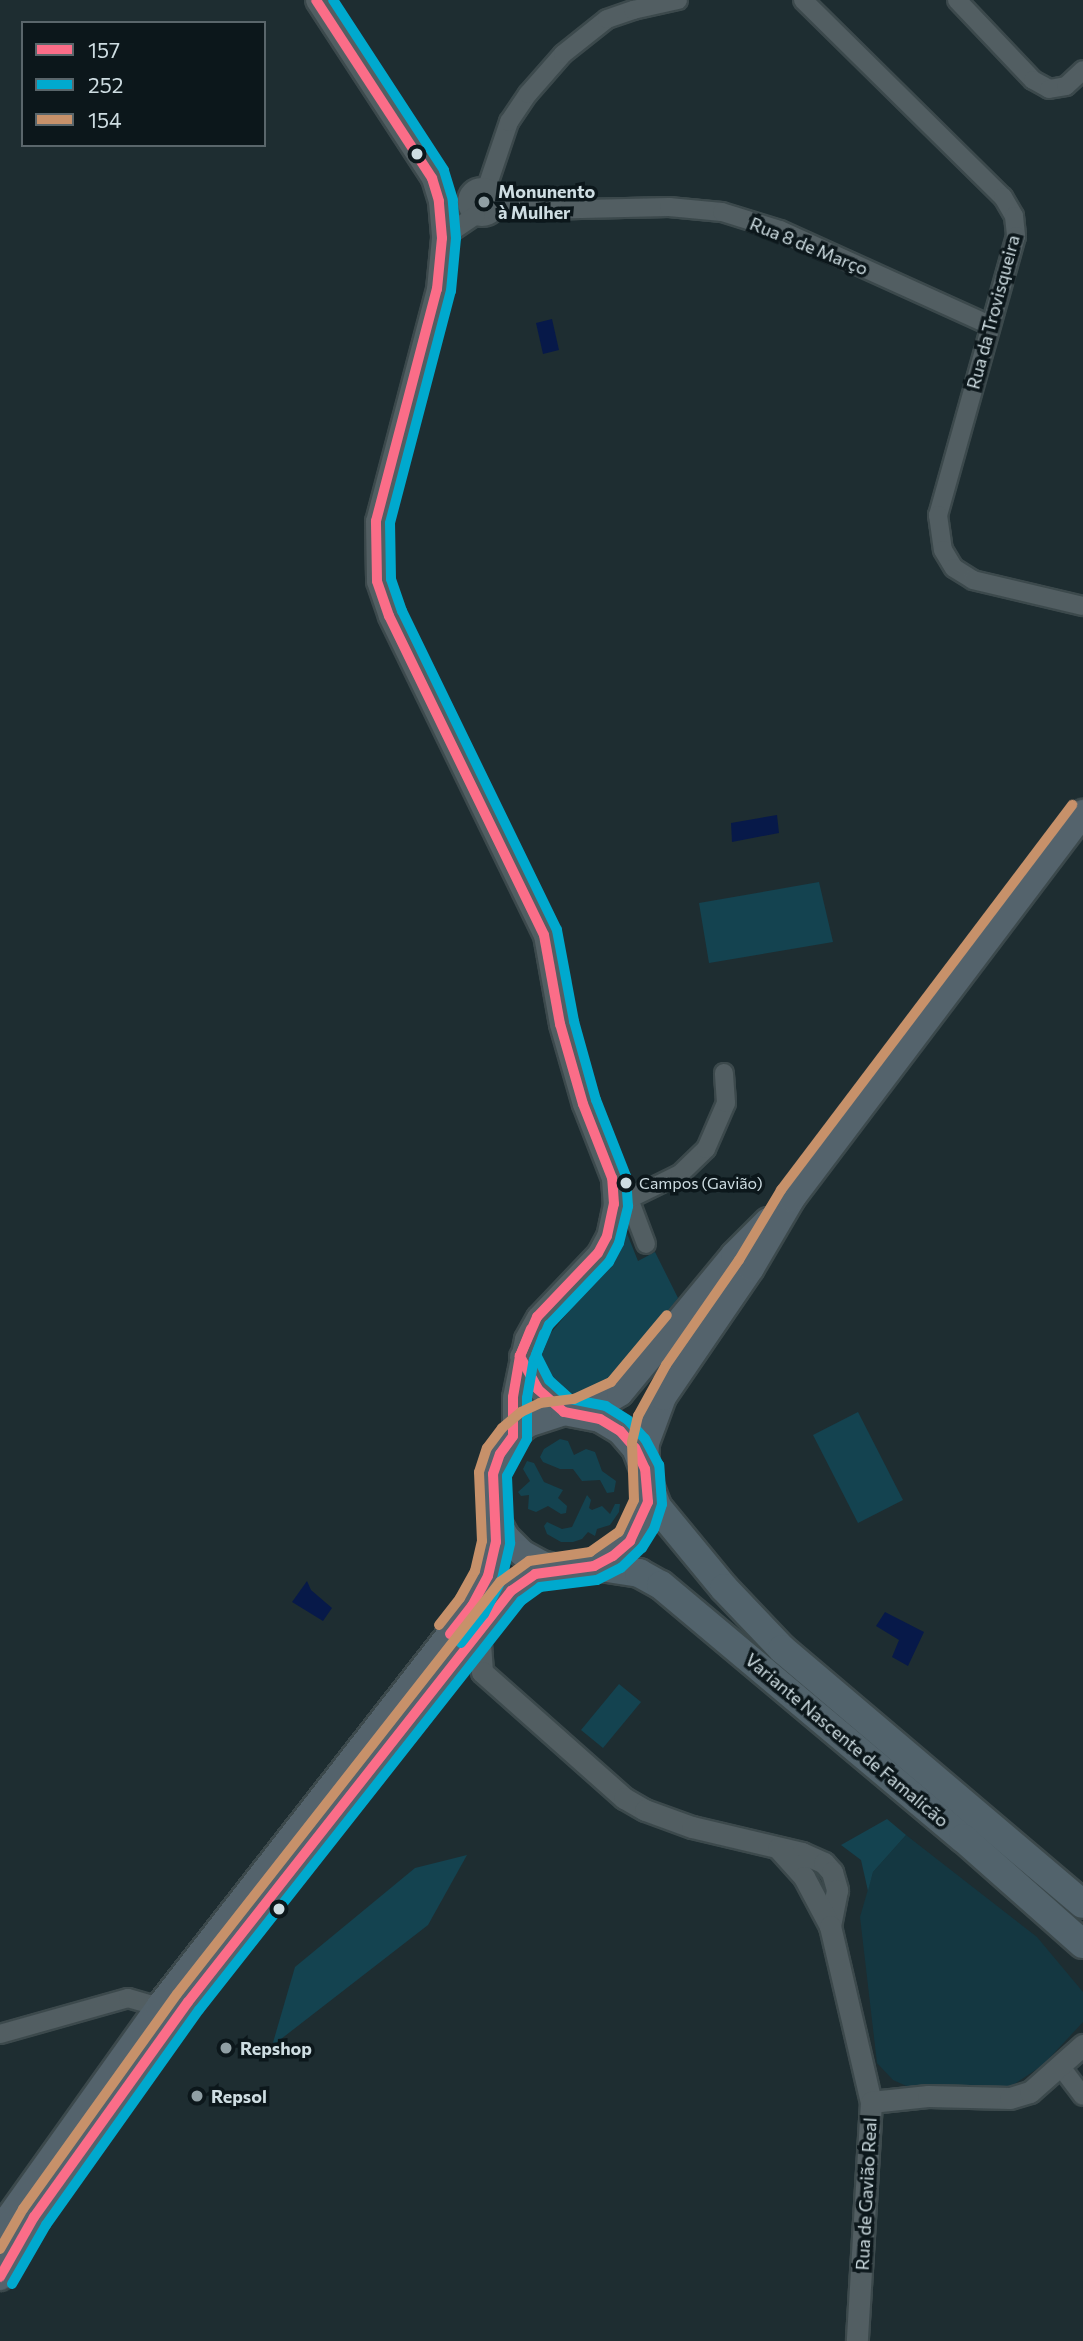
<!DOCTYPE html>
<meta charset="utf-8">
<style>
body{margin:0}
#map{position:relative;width:1083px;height:2341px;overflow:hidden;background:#1e2d31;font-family:Commissioner,sans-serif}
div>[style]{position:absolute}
.built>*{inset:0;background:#143741}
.green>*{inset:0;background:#144350}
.water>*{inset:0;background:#071949}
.roads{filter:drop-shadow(2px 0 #3c494c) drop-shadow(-2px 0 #3c494c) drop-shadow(0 2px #3c494c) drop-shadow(0 -2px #3c494c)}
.minor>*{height:18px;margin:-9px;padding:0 9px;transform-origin:9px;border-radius:9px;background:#525e62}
.minor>.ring{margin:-9px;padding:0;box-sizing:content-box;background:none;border:18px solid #525e62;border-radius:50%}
.tertiary>*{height:21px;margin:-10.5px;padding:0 10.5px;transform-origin:10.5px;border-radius:10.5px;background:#525e62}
.primary>*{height:26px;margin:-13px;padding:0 13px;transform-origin:13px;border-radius:13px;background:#54636c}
.trunk>*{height:28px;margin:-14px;padding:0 14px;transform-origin:14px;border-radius:14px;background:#52636c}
.bus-1>*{height:10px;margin:-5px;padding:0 5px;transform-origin:5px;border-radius:5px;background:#fb6d88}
.bus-2>*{height:10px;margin:-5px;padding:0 5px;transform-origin:5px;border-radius:5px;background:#00a9ce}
.bus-3>*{height:10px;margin:-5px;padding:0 5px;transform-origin:5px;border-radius:5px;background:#c7916a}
.dots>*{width:19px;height:19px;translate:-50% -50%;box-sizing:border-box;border:4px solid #0c171b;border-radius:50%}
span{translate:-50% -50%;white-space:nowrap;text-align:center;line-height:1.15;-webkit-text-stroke:7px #0c171b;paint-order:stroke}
.bus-label{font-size:16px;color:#cedde2}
.left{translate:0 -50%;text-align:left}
.poi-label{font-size:18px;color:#cedde2;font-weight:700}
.street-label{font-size:18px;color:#cedde2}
.legend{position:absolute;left:21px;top:21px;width:245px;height:126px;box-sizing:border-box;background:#0c171b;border:2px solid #5a666b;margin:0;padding:9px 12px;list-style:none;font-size:21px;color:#cedde2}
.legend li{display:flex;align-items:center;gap:14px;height:35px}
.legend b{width:35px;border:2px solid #5a666b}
</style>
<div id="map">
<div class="built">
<div style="clip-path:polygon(906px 1835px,1037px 1937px,1083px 1992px,1083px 2022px,1043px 2065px,1013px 2085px,983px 2091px,920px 2092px,893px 2080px,877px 2063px,860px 1917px,873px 1872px)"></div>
</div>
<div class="green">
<div style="clip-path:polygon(819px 882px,833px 942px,709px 963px,699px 903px)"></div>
<div style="clip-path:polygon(626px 1231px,638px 1261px,655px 1252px,678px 1298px,608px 1389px,557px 1397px,546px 1386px,537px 1368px,540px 1346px,615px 1256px)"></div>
<div style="clip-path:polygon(858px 1412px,903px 1500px,858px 1523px,813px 1435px)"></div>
<div style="clip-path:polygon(560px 1439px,568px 1441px,574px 1455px,586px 1449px,595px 1452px,602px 1471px,616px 1481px,614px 1492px,607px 1493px,600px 1480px,582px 1481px,573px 1469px,560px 1469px,543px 1462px,540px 1457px,544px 1449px)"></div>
<div style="clip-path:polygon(527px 1461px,534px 1463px,544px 1482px,563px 1490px,558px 1498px,567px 1506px,566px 1513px,561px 1514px,548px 1506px,536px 1512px,528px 1509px,529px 1495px,521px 1496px,518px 1492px,530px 1481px,523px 1469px)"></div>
<div style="clip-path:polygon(587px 1495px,591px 1500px,589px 1508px,592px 1510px,602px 1506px,610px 1514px,615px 1504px,620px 1504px,619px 1512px,610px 1525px,597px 1529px,595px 1536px,588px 1532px,582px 1539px,573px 1542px,561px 1542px,547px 1534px,544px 1526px,547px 1522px,562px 1529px,572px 1527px)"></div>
<div style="clip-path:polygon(619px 1684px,641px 1702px,603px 1748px,581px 1730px)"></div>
<div style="clip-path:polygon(887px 1819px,906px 1835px,873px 1872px,868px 1891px,861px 1860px,841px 1845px)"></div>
<div style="clip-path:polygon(467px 1855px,428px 1925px,272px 2046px,295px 1967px,415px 1868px)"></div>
</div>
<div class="water">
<div style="clip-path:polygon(552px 319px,559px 350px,543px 354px,536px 323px)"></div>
<div style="clip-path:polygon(777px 815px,779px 833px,732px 842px,731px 823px)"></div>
<div style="clip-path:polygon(307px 1581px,311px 1590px,332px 1608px,323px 1621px,292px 1602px)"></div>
<div style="clip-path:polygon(885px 1612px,924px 1632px,908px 1666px,892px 1657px,899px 1640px,876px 1626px)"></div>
</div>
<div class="roads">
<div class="minor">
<div style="left:803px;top:0;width:281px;rotate:44.6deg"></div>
<div style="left:1003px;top:197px;width:22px;rotate:60deg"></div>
<div style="left:1014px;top:216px;width:20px;rotate:84deg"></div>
<div style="left:1016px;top:236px;width:290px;rotate:105.6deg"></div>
<div style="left:938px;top:515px;width:35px;rotate:82deg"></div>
<div style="left:943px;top:550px;width:21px;rotate:59deg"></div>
<div style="left:954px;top:568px;width:22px;rotate:32deg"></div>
<div style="left:973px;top:580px;width:113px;rotate:13.3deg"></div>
<div style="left:957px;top:0;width:110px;rotate:46.5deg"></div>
<div style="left:1033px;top:80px;width:18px;rotate:29deg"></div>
<div style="left:1049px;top:89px;width:17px;rotate:-10deg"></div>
<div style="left:1066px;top:86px;width:23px;rotate:-43deg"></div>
<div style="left:487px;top:187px;width:69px;rotate:-71.3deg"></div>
<div style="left:509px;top:122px;width:34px;rotate:-56deg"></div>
<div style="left:528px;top:94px;width:53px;rotate:-48.8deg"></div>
<div style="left:563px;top:54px;width:56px;rotate:-38.5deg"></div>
<div style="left:607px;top:19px;width:28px;rotate:-19deg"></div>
<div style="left:633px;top:10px;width:46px;rotate:-12.5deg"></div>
<div class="ring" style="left:467px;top:187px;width:12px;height:12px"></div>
<div style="left:494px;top:211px;width:175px;rotate:-1.3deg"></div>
<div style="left:669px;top:207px;width:53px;rotate:5.4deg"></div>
<div style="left:722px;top:212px;width:61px;rotate:17.2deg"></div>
<div style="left:780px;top:230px;width:230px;rotate:24.4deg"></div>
<div style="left:442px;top:238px;width:41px;rotate:-34.1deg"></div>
<div style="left:622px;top:1190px;width:11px;rotate:52deg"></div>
<div style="left:629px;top:1199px;width:48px;rotate:69.3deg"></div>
<div style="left:629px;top:1199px;width:57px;rotate:-26.1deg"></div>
<div style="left:680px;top:1174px;width:36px;rotate:-44deg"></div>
<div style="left:706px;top:1149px;width:50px;rotate:-66.5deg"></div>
<div style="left:726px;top:1103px;width:30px;rotate:-94deg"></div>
<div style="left:0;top:2034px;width:133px;rotate:-15.7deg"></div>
<div style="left:128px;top:1998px;width:32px;rotate:16deg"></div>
<div style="left:1061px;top:2067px;width:36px;rotate:53deg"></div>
</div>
<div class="tertiary">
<div style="left:316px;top:0;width:212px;rotate:56.9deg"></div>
<div style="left:432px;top:178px;width:24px;rotate:73deg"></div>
<div style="left:439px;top:201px;width:37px;rotate:85deg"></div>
<div style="left:442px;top:238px;width:51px;rotate:95.6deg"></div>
<div style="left:437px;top:289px;width:240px;rotate:104.7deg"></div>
<div style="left:376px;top:521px;width:60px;rotate:89deg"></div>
<div style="left:377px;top:581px;width:37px;rotate:71deg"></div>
<div style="left:389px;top:616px;width:355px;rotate:64.1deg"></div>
<div style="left:544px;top:935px;width:90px;rotate:79.8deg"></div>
<div style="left:560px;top:1024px;width:83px;rotate:74deg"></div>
<div style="left:583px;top:1104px;width:79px;rotate:68.6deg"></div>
<div style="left:612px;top:1178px;width:26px;rotate:86deg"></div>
<div style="left:614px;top:1204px;width:33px;rotate:102deg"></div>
<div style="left:607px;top:1236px;width:19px;rotate:118deg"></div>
<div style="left:598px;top:1253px;width:88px;rotate:133.6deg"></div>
<div style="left:537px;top:1317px;width:25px;rotate:119deg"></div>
<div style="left:525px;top:1339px;width:59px;rotate:101.7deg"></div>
<div style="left:513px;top:1397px;width:39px;rotate:90deg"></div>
<div style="left:520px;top:1356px;width:38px;rotate:61deg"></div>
<div style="left:538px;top:1389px;width:35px;rotate:41deg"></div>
<div style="left:479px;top:1629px;width:43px;rotate:86deg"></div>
<div style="left:482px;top:1672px;width:190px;rotate:41.6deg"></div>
<div style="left:624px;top:1798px;width:24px;rotate:30deg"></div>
<div style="left:645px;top:1810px;width:50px;rotate:19.9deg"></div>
<div style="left:692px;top:1827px;width:113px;rotate:13.3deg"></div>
<div style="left:802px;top:1853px;width:24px;rotate:24deg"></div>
<div style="left:824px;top:1863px;width:12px;rotate:48deg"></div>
<div style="left:832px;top:1872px;width:19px;rotate:74deg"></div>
<div style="left:837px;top:1890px;width:37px;rotate:101deg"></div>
<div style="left:778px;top:1848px;width:39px;rotate:48deg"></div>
<div style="left:804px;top:1877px;width:55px;rotate:62deg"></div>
<div style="left:830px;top:1926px;width:181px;rotate:76.9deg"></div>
<div style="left:871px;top:2102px;width:239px;rotate:93.4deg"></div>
<div style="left:871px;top:2102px;width:57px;rotate:-6deg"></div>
<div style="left:928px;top:2096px;width:82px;rotate:1.4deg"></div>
<div style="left:1010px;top:2098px;width:21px;rotate:-17deg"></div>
<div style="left:1030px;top:2092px;width:71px;rotate:-41.6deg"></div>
</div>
<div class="primary">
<div style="left:577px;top:1413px;width:24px;rotate:-19deg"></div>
<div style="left:600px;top:1405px;width:23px;rotate:-31deg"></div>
<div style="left:620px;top:1393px;width:179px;rotate:-50.4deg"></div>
<div style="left:734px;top:1255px;width:48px;rotate:-45deg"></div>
<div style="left:645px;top:1469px;width:26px;rotate:-88deg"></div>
<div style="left:646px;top:1443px;width:49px;rotate:-69.7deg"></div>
<div style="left:663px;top:1397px;width:156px;rotate:-55.7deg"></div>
<div style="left:751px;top:1268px;width:81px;rotate:-59.6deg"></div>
<div style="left:792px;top:1198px;width:483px;rotate:-52.9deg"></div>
<div style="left:495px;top:1517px;width:23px;rotate:61deg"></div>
<div style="left:506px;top:1537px;width:23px;rotate:45deg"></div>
<div style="left:522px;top:1553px;width:23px;rotate:29deg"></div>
<div style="left:542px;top:1564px;width:21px;rotate:14deg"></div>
<div style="left:0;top:2230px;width:274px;rotate:-54.5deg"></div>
<div style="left:159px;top:2007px;width:509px;rotate:-52.03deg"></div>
<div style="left:472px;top:1606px;width:34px;rotate:-62deg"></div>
<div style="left:488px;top:1576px;width:35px;rotate:-77deg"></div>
<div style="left:496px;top:1542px;width:68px;rotate:-92.5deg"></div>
<div style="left:493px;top:1474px;width:21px;rotate:-71deg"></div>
<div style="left:500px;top:1454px;width:22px;rotate:-54deg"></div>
<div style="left:513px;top:1436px;width:19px;rotate:-39deg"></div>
<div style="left:528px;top:1424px;width:38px;rotate:-18deg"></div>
<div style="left:564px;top:1412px;width:37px;rotate:11deg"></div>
<div style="left:600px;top:1419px;width:23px;rotate:31deg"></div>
<div style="left:620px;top:1431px;width:23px;rotate:49deg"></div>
<div style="left:635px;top:1448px;width:34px;rotate:69deg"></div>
<div style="left:647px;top:1480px;width:22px;rotate:87deg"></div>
<div style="left:648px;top:1502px;width:22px;rotate:108deg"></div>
<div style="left:641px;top:1523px;width:21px;rotate:121deg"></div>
<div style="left:630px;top:1541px;width:23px;rotate:139deg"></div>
<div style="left:613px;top:1556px;width:21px;rotate:152deg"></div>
<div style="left:594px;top:1566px;width:60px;rotate:172.3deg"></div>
<div style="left:535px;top:1574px;width:29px;rotate:145deg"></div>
<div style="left:511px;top:1591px;width:523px;rotate:128.16deg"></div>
<div style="left:188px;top:2002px;width:264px;rotate:125.6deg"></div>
<div style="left:34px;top:2217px;width:69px;rotate:119.5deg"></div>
</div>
<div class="trunk">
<div style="left:647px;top:1480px;width:30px;rotate:69deg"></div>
<div style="left:658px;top:1508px;width:104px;rotate:50.5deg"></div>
<div style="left:724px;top:1588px;width:84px;rotate:46.4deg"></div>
<div style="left:782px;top:1649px;width:394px;rotate:40.3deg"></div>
<div style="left:594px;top:1566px;width:46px;rotate:8.8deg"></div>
<div style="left:639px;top:1573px;width:25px;rotate:29deg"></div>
<div style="left:661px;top:1585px;width:394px;rotate:40deg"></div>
<div style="left:963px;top:1838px;width:160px;rotate:41.5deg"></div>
</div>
</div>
<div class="bus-1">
<div style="left:450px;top:1634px;width:36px;rotate:-52deg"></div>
<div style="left:472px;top:1606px;width:34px;rotate:-62deg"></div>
<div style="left:488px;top:1576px;width:35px;rotate:-77deg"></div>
<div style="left:496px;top:1542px;width:68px;rotate:-92.5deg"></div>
<div style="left:493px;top:1474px;width:21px;rotate:-71deg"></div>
<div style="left:500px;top:1454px;width:22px;rotate:-54deg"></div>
<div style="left:513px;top:1436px;width:39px;rotate:-90deg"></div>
<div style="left:513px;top:1397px;width:42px;rotate:-80.3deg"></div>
<div style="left:520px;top:1356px;width:29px;rotate:-68deg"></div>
<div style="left:0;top:2277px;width:69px;rotate:-60.5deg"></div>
<div style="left:34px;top:2217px;width:264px;rotate:-54.4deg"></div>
<div style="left:188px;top:2002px;width:523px;rotate:-51.84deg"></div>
<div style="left:511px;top:1591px;width:29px;rotate:-35deg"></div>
<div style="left:535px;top:1574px;width:60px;rotate:-7.7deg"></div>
<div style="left:594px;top:1566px;width:21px;rotate:-28deg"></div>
<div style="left:613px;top:1556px;width:23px;rotate:-41deg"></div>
<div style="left:630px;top:1541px;width:43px;rotate:-65.2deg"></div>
<div style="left:648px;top:1502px;width:33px;rotate:-95deg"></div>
<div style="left:645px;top:1469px;width:23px;rotate:-115deg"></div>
<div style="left:635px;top:1448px;width:23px;rotate:-131deg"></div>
<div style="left:620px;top:1431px;width:23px;rotate:-149deg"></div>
<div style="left:600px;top:1419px;width:37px;rotate:-169deg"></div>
<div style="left:564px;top:1412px;width:35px;rotate:-139deg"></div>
<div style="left:538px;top:1389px;width:38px;rotate:-119deg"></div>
<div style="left:520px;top:1356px;width:43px;rotate:-66.4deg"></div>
<div style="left:537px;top:1317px;width:88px;rotate:-46.4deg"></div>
<div style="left:598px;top:1253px;width:19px;rotate:-62deg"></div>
<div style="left:607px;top:1236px;width:33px;rotate:-78deg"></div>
<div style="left:614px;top:1204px;width:26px;rotate:-94deg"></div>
<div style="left:612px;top:1178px;width:79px;rotate:-111.4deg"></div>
<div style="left:583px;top:1104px;width:83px;rotate:-106deg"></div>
<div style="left:560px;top:1024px;width:90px;rotate:-100.2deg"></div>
<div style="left:544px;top:935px;width:355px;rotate:-115.9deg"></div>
<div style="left:389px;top:616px;width:37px;rotate:-109deg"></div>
<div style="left:377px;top:581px;width:60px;rotate:-91deg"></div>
<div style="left:376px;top:521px;width:240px;rotate:-75.3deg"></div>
<div style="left:437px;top:289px;width:51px;rotate:-84.4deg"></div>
<div style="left:442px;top:238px;width:37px;rotate:-95deg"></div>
<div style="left:439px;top:201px;width:24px;rotate:-107deg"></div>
<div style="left:432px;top:178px;width:212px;rotate:-123.1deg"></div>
</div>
<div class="bus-2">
<div style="left:461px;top:1643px;width:37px;rotate:-52deg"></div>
<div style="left:484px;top:1614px;width:39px;rotate:-63deg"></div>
<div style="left:502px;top:1579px;width:37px;rotate:-77deg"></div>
<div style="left:510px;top:1543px;width:67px;rotate:-92.6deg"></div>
<div style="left:507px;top:1476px;width:42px;rotate:-61.6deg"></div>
<div style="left:527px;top:1439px;width:41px;rotate:-90deg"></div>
<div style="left:527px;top:1398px;width:39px;rotate:-80deg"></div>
<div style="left:534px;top:1360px;width:28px;rotate:-69deg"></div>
<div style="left:12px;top:2284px;width:68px;rotate:-60deg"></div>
<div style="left:46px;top:2225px;width:264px;rotate:-54.6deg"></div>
<div style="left:199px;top:2010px;width:521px;rotate:-51.79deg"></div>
<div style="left:521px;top:1601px;width:24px;rotate:-36deg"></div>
<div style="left:540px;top:1587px;width:57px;rotate:-7deg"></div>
<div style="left:597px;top:1580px;width:27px;rotate:-27deg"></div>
<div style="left:621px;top:1568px;width:29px;rotate:-44deg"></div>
<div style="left:642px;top:1548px;width:22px;rotate:-58deg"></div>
<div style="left:654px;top:1529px;width:26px;rotate:-72deg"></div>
<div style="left:662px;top:1504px;width:39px;rotate:-94deg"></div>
<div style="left:659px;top:1465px;width:30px;rotate:-118deg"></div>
<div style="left:645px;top:1439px;width:25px;rotate:-132deg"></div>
<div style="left:628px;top:1420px;width:26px;rotate:-148deg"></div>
<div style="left:606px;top:1406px;width:37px;rotate:-169deg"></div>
<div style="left:570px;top:1399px;width:28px;rotate:-138deg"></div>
<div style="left:549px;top:1380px;width:28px;rotate:-117deg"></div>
<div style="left:536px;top:1355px;width:33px;rotate:-67deg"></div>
<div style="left:549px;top:1325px;width:87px;rotate:-46.4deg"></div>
<div style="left:609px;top:1262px;width:21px;rotate:-62deg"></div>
<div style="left:619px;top:1243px;width:38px;rotate:-76deg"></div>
<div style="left:628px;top:1206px;width:30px;rotate:-94deg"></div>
<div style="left:626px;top:1176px;width:82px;rotate:-111.5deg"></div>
<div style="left:596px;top:1100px;width:82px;rotate:-105.6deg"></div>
<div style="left:574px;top:1021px;width:93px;rotate:-100.6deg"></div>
<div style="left:557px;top:930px;width:355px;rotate:-115.9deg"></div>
<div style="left:402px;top:611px;width:34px;rotate:-109deg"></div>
<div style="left:391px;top:579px;width:56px;rotate:-91deg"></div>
<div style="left:390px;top:523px;width:240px;rotate:-75.3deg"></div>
<div style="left:451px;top:291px;width:53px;rotate:-84.6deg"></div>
<div style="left:456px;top:238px;width:38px;rotate:-95deg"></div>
<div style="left:453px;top:200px;width:31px;rotate:-107deg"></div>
<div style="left:444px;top:170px;width:203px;rotate:-123.1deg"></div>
</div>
<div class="bus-3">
<div style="left:439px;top:1625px;width:34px;rotate:-52deg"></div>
<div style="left:460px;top:1598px;width:31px;rotate:-61deg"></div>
<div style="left:475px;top:1571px;width:31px;rotate:-77deg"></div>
<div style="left:482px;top:1541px;width:69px;rotate:-92.5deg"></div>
<div style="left:479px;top:1472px;width:25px;rotate:-72deg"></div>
<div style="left:487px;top:1448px;width:25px;rotate:-53deg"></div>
<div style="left:502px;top:1428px;width:25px;rotate:-40deg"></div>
<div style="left:521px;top:1412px;width:21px;rotate:-25deg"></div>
<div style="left:540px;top:1403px;width:34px;rotate:-7deg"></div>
<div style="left:574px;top:1399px;width:41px;rotate:-24.7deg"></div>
<div style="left:611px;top:1382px;width:87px;rotate:-50.1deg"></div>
<div style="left:0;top:2249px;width:46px;rotate:-60.1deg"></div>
<div style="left:23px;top:2209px;width:264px;rotate:-54.4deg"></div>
<div style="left:177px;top:1994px;width:524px;rotate:-51.9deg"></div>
<div style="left:500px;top:1582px;width:36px;rotate:-36deg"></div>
<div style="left:529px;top:1561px;width:62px;rotate:-8.4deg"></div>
<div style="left:590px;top:1552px;width:35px;rotate:-35deg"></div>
<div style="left:619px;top:1532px;width:35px;rotate:-65deg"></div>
<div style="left:634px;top:1500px;width:58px;rotate:-92deg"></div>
<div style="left:632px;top:1442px;width:27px;rotate:-77deg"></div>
<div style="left:638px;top:1416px;width:58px;rotate:-61.2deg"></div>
<div style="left:666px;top:1365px;width:128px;rotate:-55.2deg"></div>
<div style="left:739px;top:1260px;width:82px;rotate:-59deg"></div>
<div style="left:781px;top:1190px;width:483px;rotate:-52.9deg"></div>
</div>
<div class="dots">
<div style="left:417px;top:154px;background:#cedde2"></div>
<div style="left:484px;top:202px;background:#909fa4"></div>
<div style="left:626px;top:1183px;background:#cedde2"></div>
<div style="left:279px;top:1909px;background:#cedde2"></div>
<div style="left:226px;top:2048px;background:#909fa4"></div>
<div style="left:197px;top:2096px;background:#909fa4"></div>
</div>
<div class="bus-label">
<span class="left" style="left:639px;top:1183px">Campos (Gavião)</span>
</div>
<div class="poi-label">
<span class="left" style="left:498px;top:202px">Monunento<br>à Mulher</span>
<span class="left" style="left:240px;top:2048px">Repshop</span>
<span class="left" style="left:211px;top:2096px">Repsol</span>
</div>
<div class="street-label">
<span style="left:809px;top:246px;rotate:22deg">Rua 8 de Março</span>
<span style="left:993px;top:312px;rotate:-75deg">Rua da Trovisqueira</span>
<span style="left:847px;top:1740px;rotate:40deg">Variante Nascente de Famalicão</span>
<span style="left:866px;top:2194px;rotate:-87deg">Rua de Gavião Real</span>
</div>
<ul class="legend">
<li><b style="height:9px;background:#fb6d88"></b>157</li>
<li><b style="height:9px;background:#00a9ce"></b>252</li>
<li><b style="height:9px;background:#c7916a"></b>154</li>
</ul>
</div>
